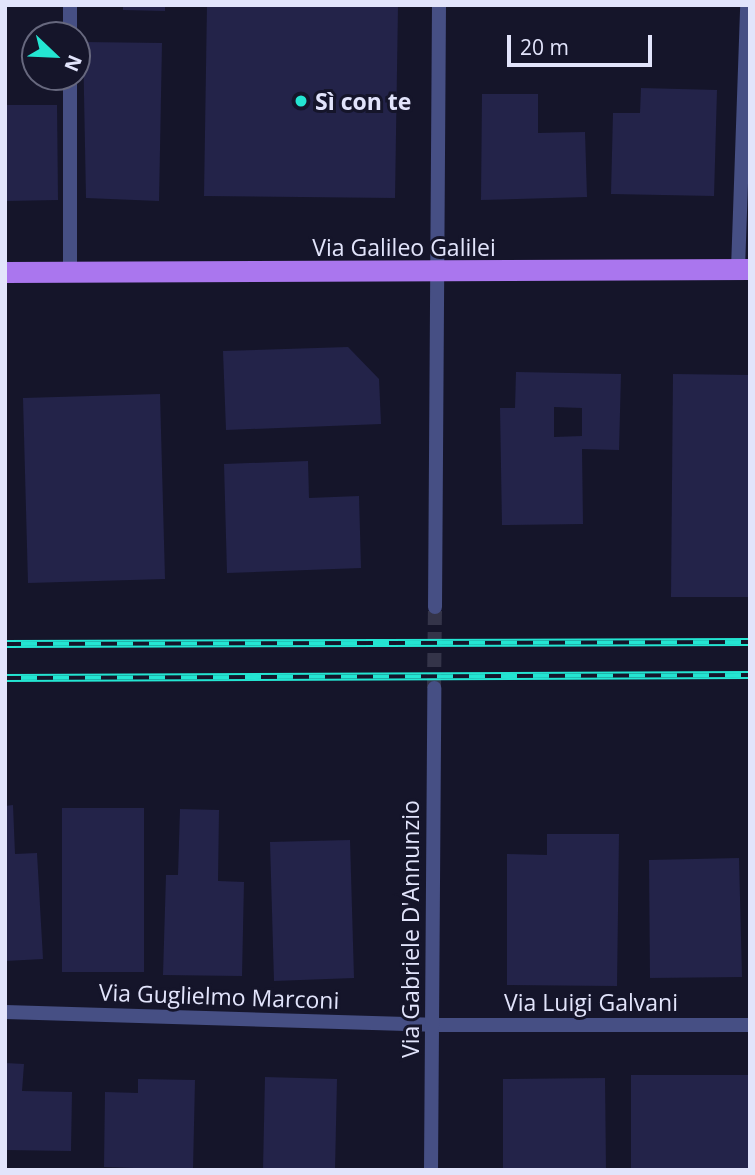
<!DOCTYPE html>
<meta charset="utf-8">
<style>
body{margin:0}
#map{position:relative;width:755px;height:1175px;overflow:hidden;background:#15152a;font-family:"Open Sans",sans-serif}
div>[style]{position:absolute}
.building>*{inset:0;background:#232349}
.street-tunnel>*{height:14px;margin-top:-7px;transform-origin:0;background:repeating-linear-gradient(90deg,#343449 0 14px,transparent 0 21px)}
.lane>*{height:14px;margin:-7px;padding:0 7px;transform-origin:7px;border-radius:7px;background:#464f84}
.street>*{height:14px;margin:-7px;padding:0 7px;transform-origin:7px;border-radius:7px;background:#464f84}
.primary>*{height:21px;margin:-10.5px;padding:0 10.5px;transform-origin:10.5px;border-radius:10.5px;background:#aa76ee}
.rail>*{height:8px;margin-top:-4px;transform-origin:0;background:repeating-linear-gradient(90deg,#15152a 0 16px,#24e5d2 0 32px);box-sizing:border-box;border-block:2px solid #24e5d2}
.dots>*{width:19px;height:19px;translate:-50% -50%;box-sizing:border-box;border:4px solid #15152a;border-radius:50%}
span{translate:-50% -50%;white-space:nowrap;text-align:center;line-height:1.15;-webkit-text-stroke:6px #15152a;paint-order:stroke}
.poi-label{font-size:23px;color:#e2e4fb;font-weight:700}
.left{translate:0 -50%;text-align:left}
.street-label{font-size:23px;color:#e2e4fb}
.frame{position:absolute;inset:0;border:7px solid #e2e4fb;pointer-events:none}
.north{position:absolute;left:21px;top:21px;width:70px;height:70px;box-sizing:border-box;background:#15152a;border:2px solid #67687e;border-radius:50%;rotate:113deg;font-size:19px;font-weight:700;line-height:28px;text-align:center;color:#e2e4fb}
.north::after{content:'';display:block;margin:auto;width:24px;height:32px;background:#24e5d2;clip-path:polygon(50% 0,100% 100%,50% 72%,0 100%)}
.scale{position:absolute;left:507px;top:35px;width:145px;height:32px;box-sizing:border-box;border:4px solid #e2e4fb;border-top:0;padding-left:9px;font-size:21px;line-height:24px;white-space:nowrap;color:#e2e4fb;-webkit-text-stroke:5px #15152a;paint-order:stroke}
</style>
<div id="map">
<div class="building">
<div style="clip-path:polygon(123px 5px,165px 5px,165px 11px,123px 10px)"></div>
<div style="clip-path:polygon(207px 5px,398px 5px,395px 198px,204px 196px)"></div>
<div style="clip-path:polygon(83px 42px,162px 43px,159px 201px,86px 198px)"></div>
<div style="clip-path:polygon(641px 88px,717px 90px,714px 196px,611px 194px,613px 113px,640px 113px)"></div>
<div style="clip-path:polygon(482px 94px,538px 94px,538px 133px,585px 132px,587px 197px,481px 200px)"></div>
<div style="clip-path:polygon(5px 105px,57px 105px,58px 200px,5px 201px)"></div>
<div style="clip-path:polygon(348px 347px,379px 379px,381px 424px,226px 430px,223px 351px)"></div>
<div style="clip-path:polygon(evenodd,516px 372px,621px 374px,619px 450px,582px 449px,583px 524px,502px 525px,500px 408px,515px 408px,516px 372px,554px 407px,582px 408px,582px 436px,554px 437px,554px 407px)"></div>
<div style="clip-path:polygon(673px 374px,750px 375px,750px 597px,671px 597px)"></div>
<div style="clip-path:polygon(160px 394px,165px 579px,28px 583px,23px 398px)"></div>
<div style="clip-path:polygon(308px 461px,309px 498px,359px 496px,361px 568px,227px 573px,224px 464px)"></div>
<div style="clip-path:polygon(13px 805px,15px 854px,37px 853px,43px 959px,5px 961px,5px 806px)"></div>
<div style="clip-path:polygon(62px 808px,144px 808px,144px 972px,62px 972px)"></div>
<div style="clip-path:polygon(180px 809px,219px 810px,218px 881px,244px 882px,242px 976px,163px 975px,166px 875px,178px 875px)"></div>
<div style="clip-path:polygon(547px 834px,619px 834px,617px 986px,507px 985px,507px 854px,547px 855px)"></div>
<div style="clip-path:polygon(350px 840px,354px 978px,274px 981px,270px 842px)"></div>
<div style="clip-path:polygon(739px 858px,742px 977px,650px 978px,649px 860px)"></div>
<div style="clip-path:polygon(5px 1063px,24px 1064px,22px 1091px,72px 1092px,71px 1151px,5px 1150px)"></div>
<div style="clip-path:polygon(631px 1075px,750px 1075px,750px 1170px,631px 1170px)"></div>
<div style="clip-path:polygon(265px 1077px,337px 1079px,335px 1170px,263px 1170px)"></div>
<div style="clip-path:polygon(605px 1078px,606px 1170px,503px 1170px,503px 1079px)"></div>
<div style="clip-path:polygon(138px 1079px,195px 1080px,193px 1170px,104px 1167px,105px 1092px,138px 1093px)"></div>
</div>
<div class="street-tunnel">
<div style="left:434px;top:688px;width:81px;rotate:-89.3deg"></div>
</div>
<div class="lane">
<div style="left:70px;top:35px;width:30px;rotate:-90deg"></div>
<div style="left:70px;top:272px;width:195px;rotate:-90deg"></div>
</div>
<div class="street">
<div style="left:738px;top:269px;width:264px;rotate:-88deg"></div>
<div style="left:435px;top:607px;width:602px;rotate:-89.62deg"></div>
<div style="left:5px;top:1012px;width:427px;rotate:1.7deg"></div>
<div style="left:432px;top:1025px;width:318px"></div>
<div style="left:431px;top:1170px;width:482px;rotate:-89.6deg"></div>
</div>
<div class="primary">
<div style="left:5px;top:272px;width:745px;rotate:-0.23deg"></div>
</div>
<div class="rail">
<div style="left:5px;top:644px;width:745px;rotate:-0.15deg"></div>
<div style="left:5px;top:678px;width:745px;rotate:-0.23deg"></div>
</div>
<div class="dots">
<div style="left:301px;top:101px;background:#24e5d2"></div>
</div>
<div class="poi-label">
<span class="left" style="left:315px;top:101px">Sì con te</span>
</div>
<div class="street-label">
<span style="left:404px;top:247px">Via Galileo Galilei</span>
<span style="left:410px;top:929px;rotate:-90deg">Via Gabriele D'Annunzio</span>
<span style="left:219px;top:996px;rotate:2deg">Via Guglielmo Marconi</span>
<span style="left:591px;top:1002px">Via Luigi Galvani</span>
</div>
<div class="frame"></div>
<div class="north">N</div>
<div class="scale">20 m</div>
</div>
